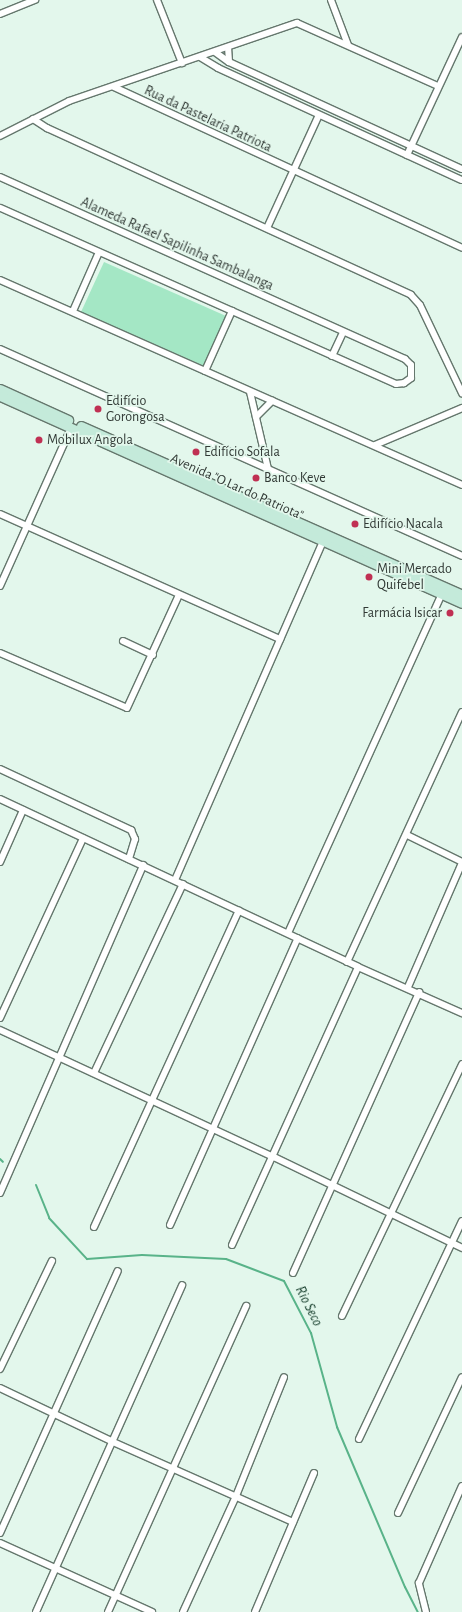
<!DOCTYPE html>
<meta charset="utf-8">
<style>
body{margin:0}
#map{position:relative;width:462px;height:1612px;overflow:hidden;background:#e3f7ec;font-family:"Alegreya Sans",sans-serif}
div>[style]{position:absolute}
.green>*{inset:0;background:#a4e7c5}
.stream>*{height:2px;margin:-1px;padding:0 1px;transform-origin:1px;border-radius:1px;background:#59b389}
.roads{filter:drop-shadow(1px 0 #65776d) drop-shadow(-1px 0 #65776d) drop-shadow(0 1px #65776d) drop-shadow(0 -1px #65776d)}
.street>*{height:6px;margin:-3px;padding:0 3px;transform-origin:3px;border-radius:3px;background:#fff}
.secondary>*{height:9px;margin:-4.5px;padding:0 4.5px;transform-origin:4.5px;border-radius:4.5px;background:#c4eada}
.dots>*{width:11px;height:11px;translate:-50% -50%;box-sizing:border-box;border:2px solid #e3f7ec;border-radius:50%}
span{translate:-50% -50%;white-space:nowrap;text-align:center;line-height:1.15;-webkit-text-stroke:3.5px #e3f7ec;paint-order:stroke}
.street-label{font-size:14px;color:#313935}
.poi-label{font-size:14px;color:#313935}
.left{translate:0 -50%;text-align:left}
.right{translate:-100% -50%;text-align:right}
.water-label{font-size:15px;color:#133b29;font-style:italic}
</style>
<div id="map">
<div class="green">
<div style="clip-path:polygon(104px 262px,226px 316px,204px 366px,81px 312px)"></div>
</div>
<div class="stream">
<div style="left:0;top:1159px;width:4px;rotate:45deg"></div>
<div style="left:36px;top:1185px;width:35px;rotate:68deg"></div>
<div style="left:49px;top:1218px;width:56px;rotate:47.2deg"></div>
<div style="left:87px;top:1259px;width:55px;rotate:-4.2deg"></div>
<div style="left:142px;top:1255px;width:84px;rotate:2.7deg"></div>
<div style="left:226px;top:1259px;width:62px;rotate:20.8deg"></div>
<div style="left:284px;top:1281px;width:59px;rotate:62.6deg"></div>
<div style="left:311px;top:1333px;width:98px;rotate:74.5deg"></div>
<div style="left:337px;top:1427px;width:174px;rotate:67deg"></div>
<div style="left:405px;top:1587px;width:28px;rotate:63deg"></div>
</div>
<div class="roads">
<div class="street">
<div style="left:157px;top:0;width:68px;rotate:68.4deg"></div>
<div style="left:331px;top:0;width:48px;rotate:69.3deg"></div>
<div style="left:0;top:14px;width:38px;rotate:-22deg"></div>
<div style="left:228px;top:47px;width:15px;rotate:86deg"></div>
<div style="left:215px;top:52px;width:17px;rotate:36deg"></div>
<div style="left:229px;top:62px;width:256px;rotate:24.7deg"></div>
<div style="left:200px;top:57px;width:21px;rotate:31deg"></div>
<div style="left:218px;top:68px;width:268px;rotate:24.7deg"></div>
<div style="left:114px;top:87px;width:383px;rotate:24.8deg"></div>
<div style="left:33px;top:119px;width:17px;rotate:33deg"></div>
<div style="left:47px;top:128px;width:400px;rotate:24.6deg"></div>
<div style="left:411px;top:295px;width:13px;rotate:48deg"></div>
<div style="left:420px;top:305px;width:98px;rotate:64.5deg"></div>
<div style="left:0;top:136px;width:77px;rotate:-26.9deg"></div>
<div style="left:69px;top:101px;width:241px;rotate:-18.9deg"></div>
<div style="left:297px;top:23px;width:154px;rotate:24.1deg"></div>
<div style="left:407px;top:155px;width:130px;rotate:-65deg"></div>
<div style="left:0;top:177px;width:444px;rotate:24.2deg"></div>
<div style="left:405px;top:359px;width:8px;rotate:45deg"></div>
<div style="left:411px;top:365px;width:13px;rotate:90deg"></div>
<div style="left:411px;top:378px;width:9px;rotate:144deg"></div>
<div style="left:404px;top:383px;width:8px;rotate:173deg"></div>
<div style="left:396px;top:384px;width:433px;rotate:-156deg"></div>
<div style="left:267px;top:228px;width:124px;rotate:-65.3deg"></div>
<div style="left:0;top:280px;width:505px;rotate:23.93deg"></div>
<div style="left:73px;top:311px;width:64px;rotate:-66.2deg"></div>
<div style="left:0;top:349px;width:506px;rotate:24.13deg"></div>
<div style="left:332px;top:356px;width:26px;rotate:-65deg"></div>
<div style="left:205px;top:371px;width:66px;rotate:-65.8deg"></div>
<div style="left:250px;top:392px;width:79px;rotate:76.8deg"></div>
<div style="left:256px;top:417px;width:23px;rotate:-45deg"></div>
<div style="left:375px;top:445px;width:95px;rotate:-23deg"></div>
<div style="left:0;top:514px;width:307px;rotate:24.1deg"></div>
<div style="left:0;top:586px;width:173px;rotate:-65.8deg"></div>
<div style="left:123px;top:641px;width:33px;rotate:25deg"></div>
<div style="left:0;top:653px;width:138px;rotate:23.4deg"></div>
<div style="left:127px;top:708px;width:124px;rotate:-65.3deg"></div>
<div style="left:0;top:769px;width:145px;rotate:25deg"></div>
<div style="left:131px;top:830px;width:10px;rotate:66deg"></div>
<div style="left:135px;top:839px;width:21px;rotate:107deg"></div>
<div style="left:0;top:799px;width:395px;rotate:25.1deg"></div>
<div style="left:358px;top:967px;width:114px;rotate:23.9deg"></div>
<div style="left:407px;top:835px;width:61px;rotate:26.1deg"></div>
<div style="left:0;top:862px;width:57px;rotate:-66.1deg"></div>
<div style="left:175px;top:880px;width:370px;rotate:-66.4deg"></div>
<div style="left:288px;top:933px;width:372px;rotate:-65.6deg"></div>
<div style="left:347px;top:962px;width:275px;rotate:-65.3deg"></div>
<div style="left:408px;top:987px;width:135px;rotate:-66.5deg"></div>
<div style="left:0;top:1018px;width:198px;rotate:-65.2deg"></div>
<div style="left:0;top:1030px;width:302px;rotate:24.9deg"></div>
<div style="left:274px;top:1157px;width:209px;rotate:25.8deg"></div>
<div style="left:94px;top:1073px;width:209px;rotate:-64.8deg"></div>
<div style="left:0;top:1193px;width:358px;rotate:-66.4deg"></div>
<div style="left:170px;top:1225px;width:314px;rotate:-66deg"></div>
<div style="left:94px;top:1227px;width:348px;rotate:-65.4deg"></div>
<div style="left:232px;top:1245px;width:305px;rotate:-65.6deg"></div>
<div style="left:293px;top:1273px;width:308px;rotate:-65.8deg"></div>
<div style="left:342px;top:1316px;width:279px;rotate:-64.5deg"></div>
<div style="left:0;top:1369px;width:120px;rotate:-64.3deg"></div>
<div style="left:0;top:1388px;width:125px;rotate:25.5deg"></div>
<div style="left:113px;top:1442px;width:197px;rotate:24deg"></div>
<div style="left:359px;top:1439px;width:241px;rotate:-64.7deg"></div>
<div style="left:398px;top:1513px;width:150px;rotate:-64.8deg"></div>
<div style="left:0;top:1533px;width:287px;rotate:-65.8deg"></div>
<div style="left:0;top:1543px;width:167px;rotate:24.4deg"></div>
<div style="left:36px;top:1612px;width:358px;rotate:-65.9deg"></div>
<div style="left:108px;top:1612px;width:336px;rotate:-65.7deg"></div>
<div style="left:183px;top:1612px;width:128px;rotate:-65.4deg"></div>
<div style="left:236px;top:1496px;width:128px;rotate:-68deg"></div>
<div style="left:255px;top:1612px;width:151px;rotate:-67deg"></div>
<div style="left:426px;top:1612px;width:30px;rotate:-104deg"></div>
<div style="left:419px;top:1583px;width:106px;rotate:-66.1deg"></div>
</div>
<div class="secondary">
<div style="left:0;top:389px;width:75px;rotate:24.5deg"></div>
<div style="left:0;top:396px;width:506px;rotate:24.13deg"></div>
<div style="left:81px;top:426px;width:417px;rotate:23.9deg"></div>
</div>
</div>
<div class="dots">
<div style="left:98px;top:409px;background:#c03053"></div>
<div style="left:39px;top:440px;background:#c03053"></div>
<div style="left:196px;top:452px;background:#c03053"></div>
<div style="left:256px;top:478px;background:#c03053"></div>
<div style="left:355px;top:524px;background:#c03053"></div>
<div style="left:369px;top:577px;background:#c03053"></div>
<div style="left:450px;top:613px;background:#c03053"></div>
</div>
<div class="street-label">
<span style="left:208px;top:119px;rotate:25deg">Rua da Pastelaria Patriota</span>
<span style="left:177px;top:244px;rotate:24deg">Alameda Rafael Sapilinha Sambalanga</span>
<span style="left:237px;top:487px;rotate:24deg">Avenida "O Lar do Patriota"</span>
</div>
<div class="poi-label">
<span class="left" style="left:106px;top:409px">Edifício<br>Gorongosa</span>
<span class="left" style="left:47px;top:440px">Mobilux Angola</span>
<span class="left" style="left:204px;top:452px">Edifício Sofala</span>
<span class="left" style="left:264px;top:478px">Banco Keve</span>
<span class="left" style="left:363px;top:524px">Edifício Nacala</span>
<span class="left" style="left:377px;top:577px">Mini Mercado<br>Quifebel</span>
<span class="right" style="left:442px;top:613px">Farmácia Isicar</span>
</div>
<div class="water-label">
<span style="left:309px;top:1306px;rotate:63deg">Rio Seco</span>
</div>
</div>
